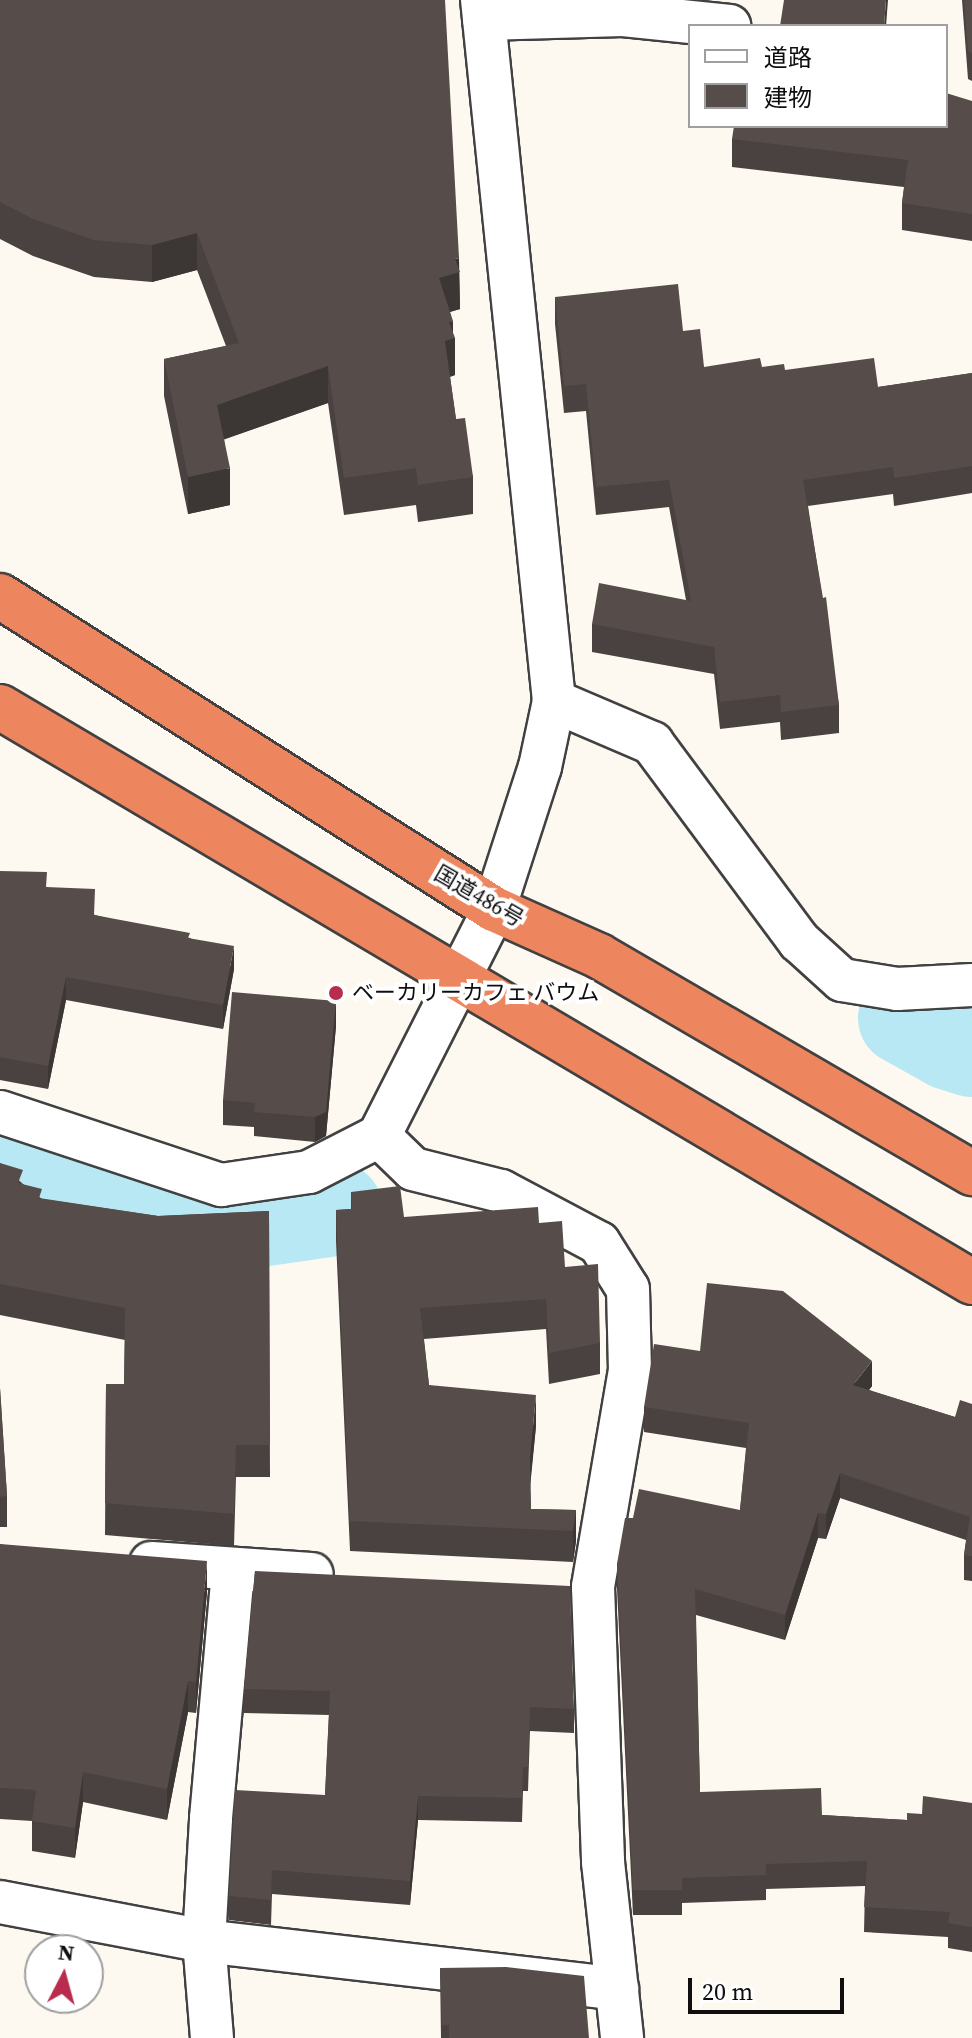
<!DOCTYPE html>
<meta charset="utf-8">
<style>
body{margin:0}
#map{position:relative;width:972px;height:2038px;overflow:hidden;background:#fef9f0;font-family:"Source Serif 4","Noto Sans JP",serif}
div>[style]{position:absolute}
.river>*{height:94px;margin:-47px;padding:0 47px;transform-origin:47px;border-radius:47px;background:#b7e8f3}
.roads{filter:drop-shadow(2px 0 #414141) drop-shadow(-2px 0 #414141) drop-shadow(0 2px #414141) drop-shadow(0 -2px #414141)}
.street>*{height:42px;margin:-21px;padding:0 21px;transform-origin:21px;border-radius:21px;background:#fff}
.highway>*{height:44px;margin:-22px;padding:0 22px;transform-origin:22px;border-radius:22px;background:#ed855f}
.wall>*{inset:0;background:#4a4240}
.shaded-wall>*{inset:0;background:#3c3634}
.building>*{inset:0;background:#564d4b}
.dots>*{width:22px;height:22px;translate:-50% -50%;box-sizing:border-box;border:4px solid #fff;border-radius:50%}
span{translate:-50% -50%;white-space:nowrap;text-align:center;line-height:1.15;-webkit-text-stroke:8px #fff;paint-order:stroke}
.street-label{font-size:22px;color:#0e0e0e}
.poi-label{font-size:22px;color:#0e0e0e}
.left{translate:0 -50%;text-align:left}
.legend{position:absolute;left:688px;top:24px;width:260px;height:104px;box-sizing:border-box;background:#fff;border:2px solid #9f9f9f;margin:0;padding:10px 14px;list-style:none;font-size:24px;color:#0e0e0e}
.legend li{display:flex;align-items:center;gap:16px;height:40px}
.legend b{width:40px;border:2px solid #9f9f9f}
.north{position:absolute;left:24px;top:1934px;width:80px;height:80px;box-sizing:border-box;background:#fff;border:2px solid #9f9f9f;border-radius:50%;rotate:6deg;font-size:22px;font-weight:700;line-height:32px;text-align:center;color:#0e0e0e}
.north::after{content:'';display:block;margin:auto;width:28px;height:36px;background:#b82d4d;clip-path:polygon(50% 0,100% 100%,50% 72%,0 100%)}
.scale{position:absolute;left:688px;top:1978px;width:156px;height:36px;box-sizing:border-box;border:4px solid #0e0e0e;border-top:0;padding-left:10px;font-size:24px;line-height:28px;white-space:nowrap;color:#0e0e0e;-webkit-text-stroke:6px #fff;paint-order:stroke}
</style>
<div id="map">
<div class="river">
<div style="left:905px;top:1018px;width:51px;rotate:29.1deg"></div>
<div style="left:950px;top:1043px;width:23px;rotate:18deg"></div>
<div style="left:0;top:1177px;width:88px;rotate:17.8deg"></div>
<div style="left:84px;top:1204px;width:116px;rotate:12.5deg"></div>
<div style="left:197px;top:1229px;width:140px;rotate:-8.2deg"></div>
</div>
<div class="roads">
<div class="street">
<div style="left:484px;top:19px;width:139px;rotate:-1.6deg"></div>
<div style="left:623px;top:15px;width:107px;rotate:5.9deg"></div>
<div style="left:554px;top:701px;width:107px;rotate:23.2deg"></div>
<div style="left:652px;top:743px;width:247px;rotate:53.4deg"></div>
<div style="left:799px;top:941px;width:58px;rotate:42.2deg"></div>
<div style="left:842px;top:980px;width:56px;rotate:9.3deg"></div>
<div style="left:897px;top:989px;width:75px;rotate:-3.1deg"></div>
<div style="left:0;top:1112px;width:233px;rotate:18.3deg"></div>
<div style="left:221px;top:1185px;width:89px;rotate:-8.4deg"></div>
<div style="left:309px;top:1172px;width:79px;rotate:-27.2deg"></div>
<div style="left:379px;top:1136px;width:254px;rotate:-63.1deg"></div>
<div style="left:494px;top:909px;width:149px;rotate:-72.1deg"></div>
<div style="left:540px;top:767px;width:67px;rotate:-78deg"></div>
<div style="left:554px;top:701px;width:705px;rotate:-95.86deg"></div>
<div style="left:379px;top:1136px;width:47px;rotate:44.1deg"></div>
<div style="left:413px;top:1169px;width:91px;rotate:14deg"></div>
<div style="left:501px;top:1191px;width:111px;rotate:28deg"></div>
<div style="left:599px;top:1243px;width:54px;rotate:57.8deg"></div>
<div style="left:628px;top:1289px;width:81px;rotate:88.6deg"></div>
<div style="left:630px;top:1370px;width:220px;rotate:99.7deg"></div>
<div style="left:593px;top:1587px;width:275px;rotate:87.9deg"></div>
<div style="left:603px;top:1862px;width:177px;rotate:83.8deg"></div>
<div style="left:151px;top:1563px;width:161px;rotate:3.9deg"></div>
<div style="left:0;top:1902px;width:208px;rotate:10.8deg"></div>
<div style="left:204px;top:1941px;width:416px;rotate:6.6deg"></div>
<div style="left:212px;top:2038px;width:97px;rotate:-94.7deg"></div>
<div style="left:204px;top:1941px;width:123px;rotate:-86.7deg"></div>
<div style="left:211px;top:1818px;width:249px;rotate:-84.9deg"></div>
</div>
<div class="highway">
<div style="left:0;top:596px;width:585px;rotate:32.36deg"></div>
<div style="left:494px;top:909px;width:115px;rotate:24.1deg"></div>
<div style="left:599px;top:956px;width:432px;rotate:30.2deg"></div>
<div style="left:0;top:707px;width:1129px;rotate:30.61deg"></div>
</div>
</div>
<div class="wall">
<div style="clip-path:polygon(0 0,459px 269px,460px 309px,450px 312px,453px 333px,455px 375px,450px 377px,456px 419px,473px 477px,473px 514px,418px 522px,416px 505px,344px 515px,328px 403px,224px 439px,230px 505px,188px 514px,164px 396px,164px 359px,226px 346px,197px 270px,152px 282px,94px 277px,33px 256px,0 239px)"></div>
<div style="clip-path:polygon(962px 0,972px 0,972px 81px,968px 79px)"></div>
<div style="clip-path:polygon(972px 101px,972px 241px,902px 230px,902px 203px,904px 187px,732px 167px,732px 139px)"></div>
<div style="clip-path:polygon(555px 297px,683px 331px,704px 367px,762px 367px,785px 370px,878px 387px,972px 373px,972px 493px,894px 506px,893px 494px,808px 506px,839px 705px,839px 733px,781px 740px,780px 722px,720px 729px,714px 674px,592px 652px,592px 624px,686px 600px,669px 507px,596px 515px,586px 411px,564px 413px,555px 324px)"></div>
<div style="clip-path:polygon(0 871px,47px 887px,95px 915px,190px 938px,234px 969px,223px 1029px,66px 1000px,48px 1089px,0 1080px)"></div>
<div style="clip-path:polygon(336px 1026px,326px 1136px,315px 1142px,254px 1136px,254px 1127px,223px 1125px,223px 1100px)"></div>
<div style="clip-path:polygon(0 1163px,23px 1184px,42px 1199px,158px 1216px,269px 1211px,270px 1477px,236px 1477px,234px 1546px,105px 1535px,106px 1384px,124px 1384px,125px 1340px,0 1315px)"></div>
<div style="clip-path:polygon(351px 1192px,404px 1217px,539px 1223px,565px 1267px,600px 1343px,600px 1374px,549px 1384px,546px 1329px,424px 1339px,429px 1385px,536px 1426px,530px 1483px,531px 1509px,576px 1510px,576px 1541px,573px 1562px,350px 1551px,336px 1241px,336px 1210px,351px 1209px)"></div>
<div style="clip-path:polygon(700px 1351px,872px 1386px,869px 1390px,955px 1417px,972px 1404px,972px 1581px,964px 1580px,964px 1555px,966px 1540px,840px 1498px,826px 1539px,818px 1538px,785px 1640px,696px 1615px,700px 1792px,822px 1815px,907px 1820px,922px 1814px,972px 1803px,972px 1952px,948px 1948px,948px 1937px,864px 1932px,865px 1886px,766px 1889px,766px 1900px,682px 1903px,682px 1915px,633px 1915px,617px 1589px,617px 1564px,633px 1518px,740px 1510px,746px 1448px,644px 1432px,644px 1407px)"></div>
<div style="clip-path:polygon(0 1388px,7px 1496px,7px 1527px,0 1527px)"></div>
<div style="clip-path:polygon(0 1544px,207px 1592px,196px 1713px,188px 1712px,167px 1820px,83px 1802px,75px 1858px,32px 1851px,32px 1821px,0 1819px)"></div>
<div style="clip-path:polygon(255px 1571px,574px 1709px,574px 1733px,530px 1731px,528px 1791px,523px 1791px,522px 1822px,418px 1820px,410px 1905px,272px 1894px,271px 1925px,229px 1920px,229px 1896px,325px 1795px,329px 1715px,244px 1713px,244px 1689px)"></div>
<div style="clip-path:polygon(440px 1968px,589px 2038px,441px 2038px)"></div>
</div>
<div class="shaded-wall">
<div style="clip-path:polygon(886px 0,888px 0,886px 26px,884px 26px)"></div>
<div style="clip-path:polygon(197px 233px,197px 270px,152px 282px,152px 245px)"></div>
<div style="clip-path:polygon(459px 258px,460px 309px,439px 315px,439px 278px,455px 259px)"></div>
<div style="clip-path:polygon(453px 321px,453px 338px,455px 338px,455px 375px,445px 378px,445px 341px,449px 322px)"></div>
<div style="clip-path:polygon(328px 366px,328px 403px,217px 442px,217px 405px)"></div>
<div style="clip-path:polygon(230px 468px,230px 505px,188px 514px,188px 477px)"></div>
<div style="clip-path:polygon(234px 946px,234px 969px,223px 1029px,223px 1005px)"></div>
<div style="clip-path:polygon(66px 977px,66px 1000px,48px 1089px,48px 1066px)"></div>
<div style="clip-path:polygon(336px 1001px,336px 1026px,326px 1136px,315px 1142px,315px 1117px)"></div>
<div style="clip-path:polygon(872px 1361px,872px 1386px,853px 1410px,853px 1385px)"></div>
<div style="clip-path:polygon(536px 1395px,536px 1426px,530px 1488px,530px 1457px)"></div>
<div style="clip-path:polygon(840px 1473px,840px 1498px,826px 1539px,826px 1514px)"></div>
<div style="clip-path:polygon(576px 1510px,576px 1541px,573px 1562px,573px 1531px)"></div>
<div style="clip-path:polygon(818px 1513px,818px 1538px,785px 1640px,785px 1615px)"></div>
<div style="clip-path:polygon(207px 1561px,207px 1592px,196px 1713px,196px 1682px)"></div>
<div style="clip-path:polygon(188px 1681px,188px 1712px,167px 1820px,167px 1789px)"></div>
<div style="clip-path:polygon(83px 1772px,83px 1802px,75px 1858px,75px 1828px)"></div>
<div style="clip-path:polygon(418px 1796px,418px 1820px,410px 1905px,410px 1881px)"></div>
</div>
<div class="building">
<div style="clip-path:polygon(0 0,445px 0,459px 258px,455px 259px,460px 272px,439px 278px,453px 321px,449px 322px,455px 338px,445px 341px,456px 419px,465px 418px,473px 477px,418px 485px,416px 468px,344px 478px,328px 366px,217px 405px,230px 468px,188px 477px,164px 359px,239px 343px,197px 233px,152px 245px,94px 240px,33px 219px,0 202px)"></div>
<div style="clip-path:polygon(784px 0,886px 0,884px 26px,780px 26px)"></div>
<div style="clip-path:polygon(964px 0,972px 0,972px 53px,968px 51px)"></div>
<div style="clip-path:polygon(946px 93px,972px 101px,972px 214px,902px 203px,908px 160px,732px 139px,734px 126px,946px 126px)"></div>
<div style="clip-path:polygon(678px 284px,683px 331px,700px 329px,704px 367px,760px 358px,762px 367px,784px 364px,785px 370px,874px 358px,878px 387px,972px 373px,972px 466px,894px 478px,893px 467px,803px 480px,823px 598px,826px 597px,839px 705px,781px 712px,780px 695px,720px 702px,714px 647px,592px 624px,599px 583px,691px 601px,669px 480px,596px 487px,586px 384px,564px 386px,555px 297px)"></div>
<div style="clip-path:polygon(0 871px,47px 872px,46px 887px,95px 889px,94px 915px,190px 933px,188px 938px,234px 946px,223px 1005px,66px 977px,48px 1066px,0 1057px)"></div>
<div style="clip-path:polygon(232px 992px,336px 1001px,326px 1112px,315px 1117px,254px 1112px,255px 1103px,223px 1100px)"></div>
<div style="clip-path:polygon(0 1163px,23px 1170px,18px 1183px,42px 1189px,39px 1198px,158px 1216px,269px 1211px,270px 1445px,236px 1445px,234px 1514px,105px 1503px,106px 1384px,124px 1384px,125px 1308px,0 1284px)"></div>
<div style="clip-path:polygon(400px 1186px,404px 1217px,538px 1207px,539px 1223px,562px 1221px,565px 1267px,598px 1264px,600px 1343px,549px 1353px,546px 1299px,420px 1308px,429px 1385px,536px 1395px,530px 1457px,531px 1509px,576px 1510px,573px 1531px,350px 1521px,336px 1210px,352px 1209px,351px 1192px)"></div>
<div style="clip-path:polygon(707px 1283px,783px 1291px,872px 1361px,853px 1385px,955px 1417px,960px 1400px,972px 1404px,972px 1556px,964px 1555px,970px 1517px,840px 1473px,826px 1514px,818px 1513px,785px 1615px,695px 1589px,700px 1792px,821px 1788px,822px 1815px,907px 1820px,907px 1813px,922px 1814px,923px 1796px,972px 1803px,972px 1927px,948px 1923px,950px 1912px,864px 1907px,867px 1861px,766px 1864px,766px 1875px,682px 1878px,682px 1890px,633px 1890px,617px 1564px,625px 1518px,633px 1518px,639px 1489px,740px 1510px,749px 1423px,644px 1407px,654px 1344px,700px 1351px)"></div>
<div style="clip-path:polygon(0 1388px,7px 1496px,0 1497px)"></div>
<div style="clip-path:polygon(0 1544px,207px 1561px,196px 1682px,188px 1681px,167px 1789px,83px 1772px,75px 1828px,32px 1821px,36px 1790px,0 1788px)"></div>
<div style="clip-path:polygon(255px 1571px,570px 1586px,574px 1709px,530px 1707px,528px 1767px,523px 1767px,522px 1798px,418px 1796px,410px 1881px,272px 1870px,271px 1900px,229px 1896px,235px 1790px,325px 1795px,330px 1691px,244px 1689px)"></div>
<div style="clip-path:polygon(506px 1967px,584px 1976px,589px 2038px,449px 2038px,449px 2025px,442px 2025px,440px 1968px)"></div>
</div>
<div class="dots">
<div style="left:336px;top:993px;background:#b82d4d"></div>
</div>
<div class="street-label">
<span style="left:479px;top:896px;rotate:30deg">国道486号</span>
</div>
<div class="poi-label">
<span class="left" style="left:352px;top:993px">ベーカリーカフェ バウム</span>
</div>
<ul class="legend">
<li><b style="height:10px;background:#fff"></b>道路</li>
<li><b style="height:22px;background:#564d4b"></b>建物</li>
</ul>
<div class="north">N</div>
<div class="scale">20 m</div>
</div>
